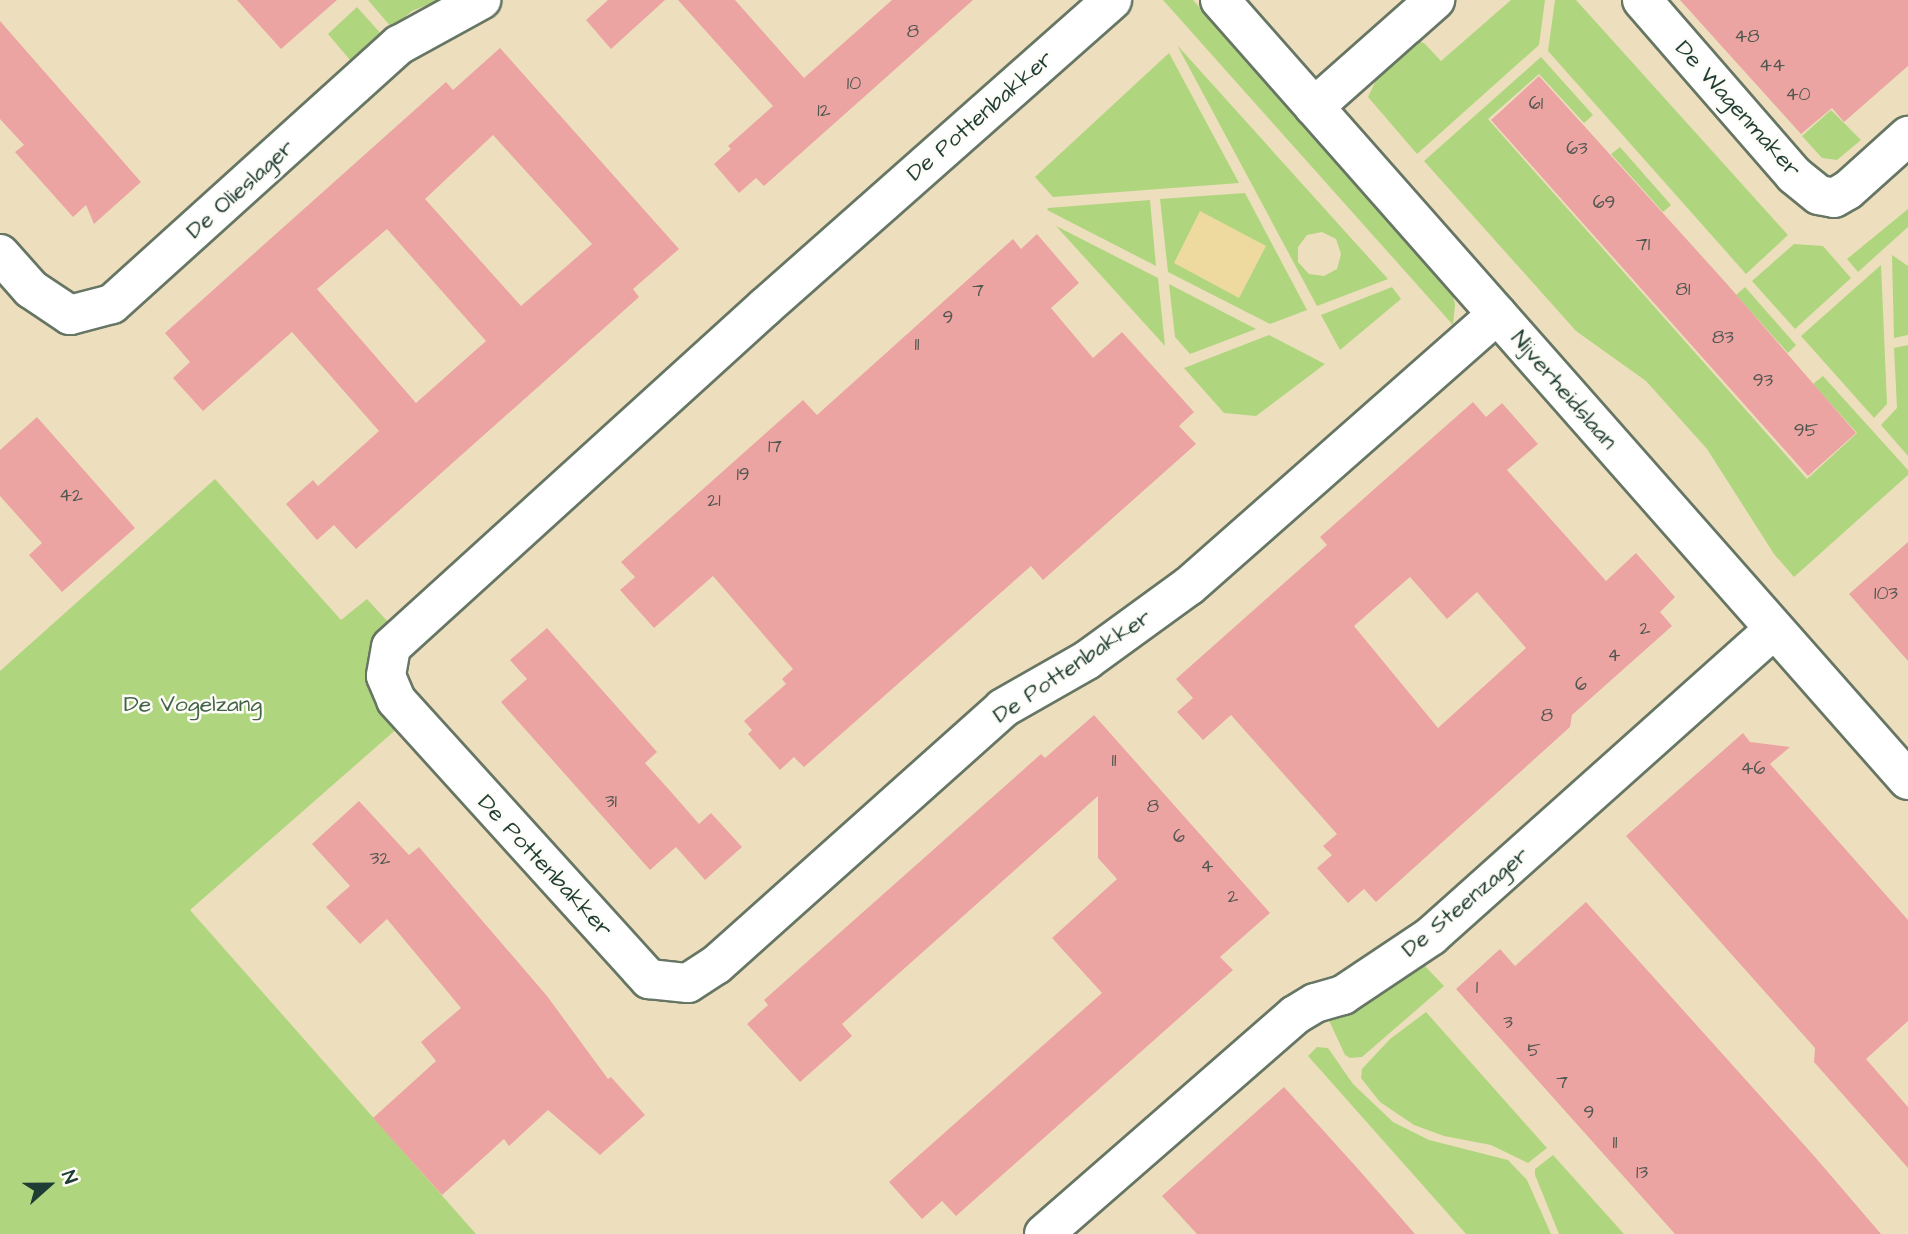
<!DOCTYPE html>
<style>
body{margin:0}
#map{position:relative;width:1908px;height:1234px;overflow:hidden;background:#eddfbe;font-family:"Architects Daughter",sans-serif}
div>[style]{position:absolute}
.green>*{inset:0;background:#b0d57f}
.sand>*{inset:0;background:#eeda9e}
.building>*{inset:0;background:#eca4a3}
.roads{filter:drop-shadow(2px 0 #677664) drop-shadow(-2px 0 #677664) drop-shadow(0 2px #677664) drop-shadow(0 -2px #677664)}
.minor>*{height:38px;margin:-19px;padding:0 19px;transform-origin:19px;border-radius:19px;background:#fff}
span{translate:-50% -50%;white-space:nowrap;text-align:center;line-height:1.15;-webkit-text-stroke:5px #fdfcf7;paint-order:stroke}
.number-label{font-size:19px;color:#525750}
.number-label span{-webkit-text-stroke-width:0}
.street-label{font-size:23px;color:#1f3d34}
.park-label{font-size:23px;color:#436347}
.north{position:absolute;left:14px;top:1150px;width:70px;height:70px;-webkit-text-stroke:5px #fdfcf7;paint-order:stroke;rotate:69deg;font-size:19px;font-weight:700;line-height:28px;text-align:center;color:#1f3d34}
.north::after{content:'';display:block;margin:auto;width:24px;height:32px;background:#1f3d34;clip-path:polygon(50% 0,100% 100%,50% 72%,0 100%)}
</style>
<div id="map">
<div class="green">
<div style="clip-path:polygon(368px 0,439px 0,412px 11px,392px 28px)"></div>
<div style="clip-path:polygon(1163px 0,1193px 0,1443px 280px,1453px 295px,1455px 305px,1453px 325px)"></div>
<div style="clip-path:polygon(1511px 0,1545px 0,1539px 45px,1417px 154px,1368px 97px,1379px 74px,1415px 41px,1424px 43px,1441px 61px)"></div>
<div style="clip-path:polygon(1555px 0,1576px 0,1788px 235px,1746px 274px,1548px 51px)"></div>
<div style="clip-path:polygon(357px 7px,383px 36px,355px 60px,350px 60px,328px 34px)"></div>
<div style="clip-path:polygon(evenodd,1177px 45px,1388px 279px,1317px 306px,1177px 45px,1322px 232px,1336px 239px,1341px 254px,1337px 269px,1324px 276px,1309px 274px,1298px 262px,1298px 247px,1307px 235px,1322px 232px)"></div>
<div style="clip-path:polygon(1169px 53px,1239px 183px,1053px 197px,1035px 177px)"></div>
<div style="clip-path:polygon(1541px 57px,1593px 115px,1584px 123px,1539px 74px,1488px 119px,1807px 479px,1857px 433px,1813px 384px,1823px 376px,1908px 470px,1908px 475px,1794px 577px,1774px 554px,1707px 449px,1646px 381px,1576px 331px,1424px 161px)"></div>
<div style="clip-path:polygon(1831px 110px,1861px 140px,1837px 160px,1822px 158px,1802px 136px)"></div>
<div style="clip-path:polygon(1620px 147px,1671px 205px,1663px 212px,1611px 154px)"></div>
<div style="clip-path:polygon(1245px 193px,1307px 310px,1270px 324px,1168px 272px,1160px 199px)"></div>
<div style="clip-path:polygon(1150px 200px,1156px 266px,1047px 210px,1048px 208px)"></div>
<div style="clip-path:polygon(1908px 209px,1908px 227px,1858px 272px,1847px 259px)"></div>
<div style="clip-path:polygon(1056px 226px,1158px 278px,1165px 346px)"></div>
<div style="clip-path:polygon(1794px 244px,1823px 246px,1851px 278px,1795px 329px,1752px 281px)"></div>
<div style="clip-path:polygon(1892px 255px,1908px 266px,1908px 335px,1894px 338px)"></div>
<div style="clip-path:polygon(1881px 265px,1887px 404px,1874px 418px,1801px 336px)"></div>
<div style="clip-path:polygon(1169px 284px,1256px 329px,1190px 354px,1175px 337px)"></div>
<div style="clip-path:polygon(1392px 287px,1401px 299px,1340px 350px,1321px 315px)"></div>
<div style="clip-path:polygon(1745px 287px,1796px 345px,1788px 353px,1736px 295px)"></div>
<div style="clip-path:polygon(1269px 335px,1325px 364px,1256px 416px,1224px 413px,1184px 368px)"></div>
<div style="clip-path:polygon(1908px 345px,1908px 456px,1881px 425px,1897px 408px,1894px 348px)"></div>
<div style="clip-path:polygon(215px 479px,341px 620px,367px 599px,388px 622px,375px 640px,368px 673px,374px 697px,399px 727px,190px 910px,476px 1234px,0 1234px,0 671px)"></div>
<div style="clip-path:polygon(1423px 964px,1444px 986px,1362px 1057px,1350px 1058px,1345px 1055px,1327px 1016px,1381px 992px)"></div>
<div style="clip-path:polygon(1426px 1012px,1547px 1148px,1528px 1163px,1491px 1145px,1444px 1136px,1414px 1125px,1380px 1102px,1361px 1078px,1362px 1069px,1390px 1039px)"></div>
<div style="clip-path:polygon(1317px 1047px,1328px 1048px,1353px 1084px,1393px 1122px,1429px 1140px,1508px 1160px,1527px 1180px,1551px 1234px,1466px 1234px,1308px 1056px)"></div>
<div style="clip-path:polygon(1553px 1155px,1624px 1234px,1559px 1234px,1535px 1175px,1535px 1169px)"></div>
</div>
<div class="sand">
<div style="clip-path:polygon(1200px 211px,1266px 246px,1239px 298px,1174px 263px)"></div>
</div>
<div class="building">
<div style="clip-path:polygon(237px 0,337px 0,281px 49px)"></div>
<div style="clip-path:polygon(608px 0,665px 0,611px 49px,586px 20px)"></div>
<div style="clip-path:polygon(678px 0,735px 0,804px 78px,892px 0,973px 0,764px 186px,756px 178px,739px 193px,714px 164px,731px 149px,728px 146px,773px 106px)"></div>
<div style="clip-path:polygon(1680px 0,1908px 0,1908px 66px,1844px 122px,1832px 108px,1801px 134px)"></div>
<div style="clip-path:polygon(0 21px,141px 182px,94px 224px,86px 205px,73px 217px,15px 152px,24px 145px,0 119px)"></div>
<div style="clip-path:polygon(evenodd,500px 48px,679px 249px,633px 289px,639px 297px,356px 549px,334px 525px,317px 540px,286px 504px,313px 480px,318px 486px,379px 431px,292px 332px,203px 411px,173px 378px,190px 362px,165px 333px,446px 82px,453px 90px,500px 48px,493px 135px,592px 244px,521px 306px,425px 199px,493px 135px,500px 48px,387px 229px,486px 341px,416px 403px,317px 289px,387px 229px)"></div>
<div style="clip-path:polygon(1539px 76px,1727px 284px,1856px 433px,1808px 476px,1491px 120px)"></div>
<div style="clip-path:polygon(1037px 234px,1079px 283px,1051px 308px,1093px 358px,1122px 332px,1194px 412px,1179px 426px,1196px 444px,1043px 580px,1031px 566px,804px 767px,794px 757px,780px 770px,748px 734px,752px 730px,744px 721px,786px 684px,782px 679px,793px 669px,713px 576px,654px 628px,620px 590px,635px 577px,621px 562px,803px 400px,817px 415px,1013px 239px,1021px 249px)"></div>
<div style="clip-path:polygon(evenodd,1473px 402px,1486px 417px,1502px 403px,1538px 444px,1507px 470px,1606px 581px,1636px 553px,1675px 597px,1660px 612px,1672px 626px,1572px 715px,1570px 727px,1376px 902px,1364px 889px,1348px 903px,1317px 868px,1332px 855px,1323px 846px,1337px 834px,1231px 715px,1203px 740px,1177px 712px,1193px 698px,1176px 679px,1327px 545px,1320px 537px,1473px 402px,1410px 577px,1447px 619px,1477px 592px,1526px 648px,1438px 728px,1354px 626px,1410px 577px)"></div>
<div style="clip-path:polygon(37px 417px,135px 528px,62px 592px,29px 555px,42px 543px,0 496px,0 450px)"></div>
<div style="clip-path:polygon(1908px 542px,1908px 661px,1849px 594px)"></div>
<div style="clip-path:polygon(547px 628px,657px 752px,645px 763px,672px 793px,699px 824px,711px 813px,742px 847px,705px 880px,676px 847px,650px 870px,501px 702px,527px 679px,510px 660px)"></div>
<div style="clip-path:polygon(1094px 715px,1270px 913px,1220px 957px,1233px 970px,956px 1216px,942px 1201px,922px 1219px,889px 1182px,1102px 993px,1052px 938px,1117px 879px,1098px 858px,1098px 796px,842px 1024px,852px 1036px,800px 1082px,747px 1024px,768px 1005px,764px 1000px,1041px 754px,1045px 758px)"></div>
<div style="clip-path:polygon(1743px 733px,1750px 742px,1790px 747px,1770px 764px,1908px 920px,1908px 1021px,1866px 1059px,1908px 1107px,1908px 1168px,1814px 1062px,1815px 1048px,1626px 836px)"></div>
<div style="clip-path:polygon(359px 801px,409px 855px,419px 847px,547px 996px,608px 1079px,611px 1077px,645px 1115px,600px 1155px,548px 1110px,509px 1146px,504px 1139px,442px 1195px,373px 1118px,436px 1061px,421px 1042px,461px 1008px,387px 919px,360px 944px,326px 907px,350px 886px,312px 844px)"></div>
<div style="clip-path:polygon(1586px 902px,1815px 1157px,1881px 1234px,1675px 1234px,1456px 989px,1500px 949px,1515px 966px)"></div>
<div style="clip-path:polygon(1284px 1087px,1359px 1170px,1415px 1234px,1197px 1234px,1162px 1196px)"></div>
</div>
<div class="roads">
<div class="minor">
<div style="left:1112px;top:0;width:463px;rotate:138.5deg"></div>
<div style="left:765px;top:307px;width:505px;rotate:137.73deg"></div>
<div style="left:391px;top:647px;width:29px;rotate:100deg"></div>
<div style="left:386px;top:676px;width:26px;rotate:67deg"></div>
<div style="left:396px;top:700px;width:377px;rotate:47.8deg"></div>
<div style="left:649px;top:979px;width:39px;rotate:6deg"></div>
<div style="left:688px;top:983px;width:33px;rotate:-33deg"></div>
<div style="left:716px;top:965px;width:385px;rotate:-41.8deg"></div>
<div style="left:1003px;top:708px;width:97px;rotate:-29.7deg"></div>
<div style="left:1087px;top:660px;width:126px;rotate:-36deg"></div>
<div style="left:1189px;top:586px;width:411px;rotate:-41.4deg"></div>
<div style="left:1220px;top:0;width:1040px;rotate:48.59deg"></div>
<div style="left:1642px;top:0;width:232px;rotate:49deg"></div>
<div style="left:1794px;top:175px;width:32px;rotate:39deg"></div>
<div style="left:1819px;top:195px;width:15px;rotate:11deg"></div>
<div style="left:1834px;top:198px;width:16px;rotate:-30deg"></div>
<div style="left:1848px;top:190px;width:81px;rotate:-42deg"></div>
<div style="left:1314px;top:107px;width:162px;rotate:-41.5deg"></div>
<div style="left:0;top:254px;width:47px;rotate:48.5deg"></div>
<div style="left:31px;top:289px;width:47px;rotate:33.7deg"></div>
<div style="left:70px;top:315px;width:43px;rotate:-14.7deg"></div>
<div style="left:112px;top:304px;width:387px;rotate:-42.1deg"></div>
<div style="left:399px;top:45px;width:94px;rotate:-28.8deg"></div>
<div style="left:1044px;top:1234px;width:333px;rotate:-41.1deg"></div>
<div style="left:1295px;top:1015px;width:23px;rotate:-31deg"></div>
<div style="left:1315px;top:1003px;width:29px;rotate:-16deg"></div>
<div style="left:1343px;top:995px;width:106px;rotate:-33.8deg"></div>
<div style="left:1431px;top:936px;width:460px;rotate:-41.8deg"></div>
</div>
</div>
<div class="number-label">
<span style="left:913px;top:32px">8</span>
<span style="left:1747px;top:37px">48</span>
<span style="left:1772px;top:66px">44</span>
<span style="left:854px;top:84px">10</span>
<span style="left:1798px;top:95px">40</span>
<span style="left:1536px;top:104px">61</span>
<span style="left:824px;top:111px">12</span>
<span style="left:1577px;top:149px">63</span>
<span style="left:1604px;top:203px">69</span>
<span style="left:1643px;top:245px">71</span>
<span style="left:1683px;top:290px">81</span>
<span style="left:978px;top:291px">7</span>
<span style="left:948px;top:318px">9</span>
<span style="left:1723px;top:338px">83</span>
<span style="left:917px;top:345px">11</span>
<span style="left:1763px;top:381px">93</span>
<span style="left:1806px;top:431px">95</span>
<span style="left:775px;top:447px">17</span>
<span style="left:743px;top:475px">19</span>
<span style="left:71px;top:496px">42</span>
<span style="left:714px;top:501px">21</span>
<span style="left:1886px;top:594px">103</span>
<span style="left:1645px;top:629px">2</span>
<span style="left:1614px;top:656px">4</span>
<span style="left:1581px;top:685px">6</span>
<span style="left:1547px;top:716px">8</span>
<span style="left:1114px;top:761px">11</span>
<span style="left:1753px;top:769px">46</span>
<span style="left:611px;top:802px">31</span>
<span style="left:1153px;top:807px">8</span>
<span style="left:1179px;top:837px">6</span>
<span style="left:380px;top:859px">32</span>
<span style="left:1207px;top:867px">4</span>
<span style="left:1233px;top:897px">2</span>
<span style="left:1477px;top:988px">1</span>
<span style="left:1508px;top:1023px">3</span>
<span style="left:1534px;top:1051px">5</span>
<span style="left:1562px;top:1083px">7</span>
<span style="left:1589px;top:1113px">9</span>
<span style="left:1615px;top:1143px">11</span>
<span style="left:1642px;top:1173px">13</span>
</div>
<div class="street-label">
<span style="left:1738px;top:109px;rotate:48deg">De Wagenmaker</span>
<span style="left:980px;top:116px;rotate:-41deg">De Pottenbakker</span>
<span style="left:240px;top:189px;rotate:-42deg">De Olieslager</span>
<span style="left:1564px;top:390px;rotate:49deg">Nijverheidslaan</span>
<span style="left:1072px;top:666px;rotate:-34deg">De Pottenbakker</span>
<span style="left:545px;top:866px;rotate:47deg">De Pottenbakker</span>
<span style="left:1465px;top:902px;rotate:-40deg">De Steenzager</span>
</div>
<div class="park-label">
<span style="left:193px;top:704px">De Vogelzang</span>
</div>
<div class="north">N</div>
</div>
